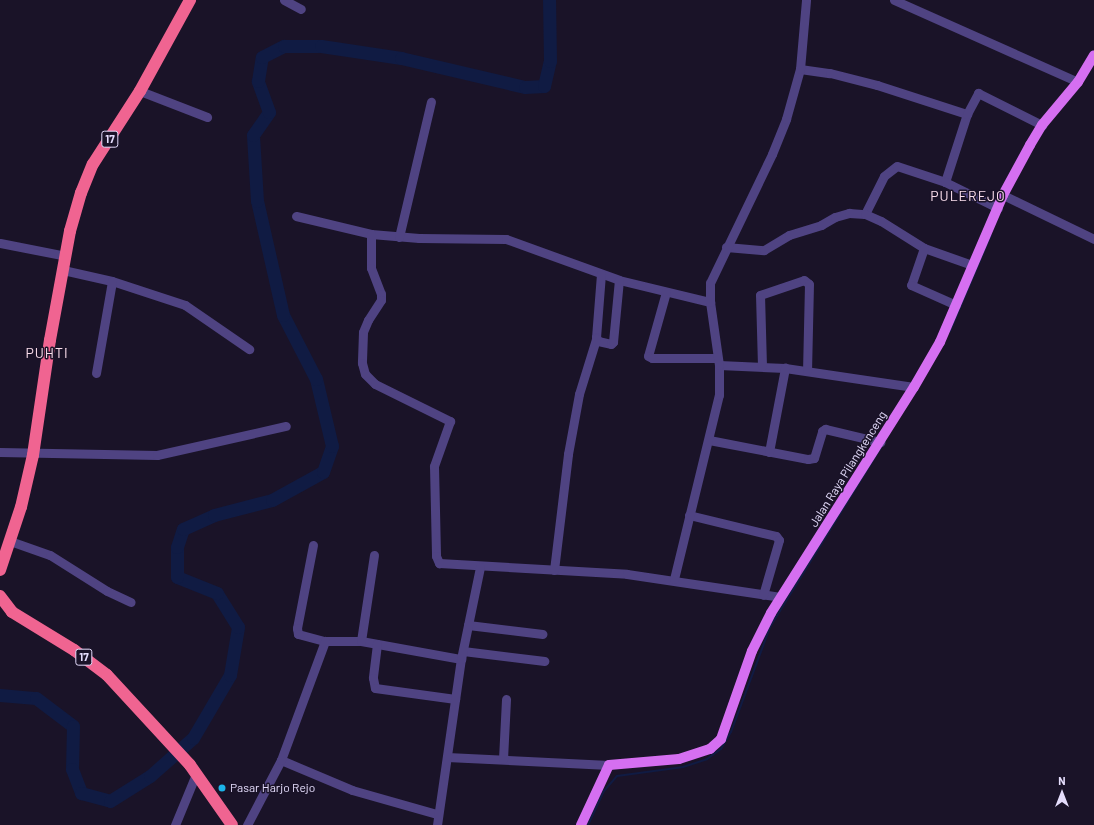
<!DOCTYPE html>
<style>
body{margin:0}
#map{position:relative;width:1094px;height:825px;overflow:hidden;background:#1a1328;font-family:Barlow,sans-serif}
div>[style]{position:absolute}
.stream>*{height:2px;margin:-1px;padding:0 1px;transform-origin:1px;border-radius:1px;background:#101b43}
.river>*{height:13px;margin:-6.5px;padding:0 6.5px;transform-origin:6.5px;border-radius:6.5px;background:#101b43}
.minor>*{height:9px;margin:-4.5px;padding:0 4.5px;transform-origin:4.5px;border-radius:4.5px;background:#4f4382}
.major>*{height:10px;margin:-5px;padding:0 5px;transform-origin:5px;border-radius:5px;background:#d56ff1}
.highway>*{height:12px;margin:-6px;padding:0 6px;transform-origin:6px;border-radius:6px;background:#f06491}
.dots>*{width:11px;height:11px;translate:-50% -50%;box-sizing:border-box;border:2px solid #1a1328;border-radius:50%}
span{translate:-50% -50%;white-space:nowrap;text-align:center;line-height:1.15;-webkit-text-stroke:3px #1a1328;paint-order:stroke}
.shield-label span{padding:1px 3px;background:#1a1328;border:1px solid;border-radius:3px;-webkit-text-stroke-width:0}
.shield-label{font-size:11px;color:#e5ddfc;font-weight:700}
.street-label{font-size:12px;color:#e5ddfc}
.poi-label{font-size:12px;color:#e5ddfc}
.left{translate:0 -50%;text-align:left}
.quarter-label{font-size:14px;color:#fcdfed;letter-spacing:1px}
.north{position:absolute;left:1042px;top:773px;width:40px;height:40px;-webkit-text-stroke:3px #1a1328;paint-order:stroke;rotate:0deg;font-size:11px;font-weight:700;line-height:16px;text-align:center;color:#e5ddfc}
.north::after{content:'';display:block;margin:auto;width:14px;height:18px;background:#e5ddfc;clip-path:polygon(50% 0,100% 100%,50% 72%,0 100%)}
</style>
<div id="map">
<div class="stream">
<div style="left:950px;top:331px;width:104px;rotate:-66.9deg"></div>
<div style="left:588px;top:825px;width:38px;rotate:-65deg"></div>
<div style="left:604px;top:791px;width:20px;rotate:-49deg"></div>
<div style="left:617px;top:776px;width:67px;rotate:-7.8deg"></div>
<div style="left:683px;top:767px;width:25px;rotate:-18deg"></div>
<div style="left:707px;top:759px;width:17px;rotate:-36deg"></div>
<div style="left:721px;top:749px;width:20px;rotate:-60deg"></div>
<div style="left:731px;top:732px;width:112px;rotate:-69.6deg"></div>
<div style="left:770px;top:627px;width:219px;rotate:-58.3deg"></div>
</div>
<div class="river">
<div style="left:0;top:695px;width:36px;rotate:5deg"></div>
<div style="left:36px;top:698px;width:46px;rotate:37.1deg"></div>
<div style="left:73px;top:726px;width:43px;rotate:91.3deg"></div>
<div style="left:72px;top:769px;width:26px;rotate:69deg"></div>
<div style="left:81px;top:793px;width:30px;rotate:15deg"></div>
<div style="left:110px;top:801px;width:47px;rotate:-32deg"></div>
<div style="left:150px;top:776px;width:57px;rotate:-41.5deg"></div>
<div style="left:193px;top:738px;width:73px;rotate:-59.6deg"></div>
<div style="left:230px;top:675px;width:49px;rotate:-80.5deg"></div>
<div style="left:238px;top:627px;width:40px;rotate:-122deg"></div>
<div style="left:217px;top:593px;width:43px;rotate:-158.2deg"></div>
<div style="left:177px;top:577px;width:30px;rotate:-90deg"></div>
<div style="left:177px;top:547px;width:19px;rotate:-72deg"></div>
<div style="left:183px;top:529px;width:34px;rotate:-24deg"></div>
<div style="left:214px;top:515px;width:60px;rotate:-14.5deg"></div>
<div style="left:272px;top:500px;width:58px;rotate:-28.8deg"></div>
<div style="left:323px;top:472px;width:28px;rotate:-71deg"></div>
<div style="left:332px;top:446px;width:69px;rotate:-103.4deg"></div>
<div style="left:316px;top:379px;width:72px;rotate:-117.3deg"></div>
<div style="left:283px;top:315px;width:117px;rotate:-102.8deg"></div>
<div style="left:257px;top:201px;width:66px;rotate:-93.5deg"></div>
<div style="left:253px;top:135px;width:28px;rotate:-55deg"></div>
<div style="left:269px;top:112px;width:33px;rotate:-110deg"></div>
<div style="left:258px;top:81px;width:24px;rotate:-81deg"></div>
<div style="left:262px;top:57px;width:25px;rotate:-27deg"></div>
<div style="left:284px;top:46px;width:37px"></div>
<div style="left:321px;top:46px;width:81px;rotate:8.5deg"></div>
<div style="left:401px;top:58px;width:127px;rotate:13.2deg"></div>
<div style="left:525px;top:87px;width:19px;rotate:-3deg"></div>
<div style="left:544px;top:86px;width:26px;rotate:-77deg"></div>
<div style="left:550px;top:61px;width:61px;rotate:-90.9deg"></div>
</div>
<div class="minor">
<div style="left:284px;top:0;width:19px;rotate:28deg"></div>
<div style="left:894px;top:0;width:201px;rotate:24deg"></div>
<div style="left:800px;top:69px;width:30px;rotate:8deg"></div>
<div style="left:830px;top:73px;width:49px;rotate:14.3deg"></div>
<div style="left:877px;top:85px;width:95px;rotate:17.9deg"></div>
<div style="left:140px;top:91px;width:72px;rotate:21.2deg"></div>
<div style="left:945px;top:182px;width:71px;rotate:-72.1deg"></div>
<div style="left:967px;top:114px;width:24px;rotate:-62deg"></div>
<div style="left:978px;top:93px;width:72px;rotate:26.6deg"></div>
<div style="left:1003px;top:195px;width:101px;rotate:25.8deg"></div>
<div style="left:865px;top:214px;width:42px;rotate:-63.4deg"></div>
<div style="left:884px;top:176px;width:16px;rotate:-38deg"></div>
<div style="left:897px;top:166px;width:51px;rotate:18.4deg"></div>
<div style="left:945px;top:182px;width:59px;rotate:26.1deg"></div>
<div style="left:296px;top:216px;width:77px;rotate:13.5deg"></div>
<div style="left:371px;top:234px;width:48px;rotate:4.8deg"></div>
<div style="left:419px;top:238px;width:87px;rotate:0.7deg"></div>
<div style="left:506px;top:239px;width:120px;rotate:19.9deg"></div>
<div style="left:619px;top:280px;width:94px;rotate:13.6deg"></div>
<div style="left:371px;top:234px;width:34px;rotate:90deg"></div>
<div style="left:371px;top:268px;width:28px;rotate:69deg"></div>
<div style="left:381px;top:294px;width:6px;rotate:90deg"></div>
<div style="left:381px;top:300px;width:24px;rotate:123deg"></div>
<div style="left:368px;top:320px;width:13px;rotate:113deg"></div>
<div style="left:363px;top:332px;width:31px;rotate:92deg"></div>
<div style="left:362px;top:363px;width:11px;rotate:75deg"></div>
<div style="left:365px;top:374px;width:14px;rotate:45deg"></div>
<div style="left:375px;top:384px;width:84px;rotate:26.3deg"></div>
<div style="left:450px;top:421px;width:48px;rotate:109.6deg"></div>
<div style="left:434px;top:466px;width:90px;rotate:88.7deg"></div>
<div style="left:436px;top:556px;width:8px;rotate:67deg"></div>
<div style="left:439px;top:563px;width:188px;rotate:3.3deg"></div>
<div style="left:627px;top:574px;width:155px;rotate:8.5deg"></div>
<div style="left:399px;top:237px;width:139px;rotate:-76.7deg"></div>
<div style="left:0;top:243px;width:67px;rotate:11.1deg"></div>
<div style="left:726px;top:247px;width:38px;rotate:5deg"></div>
<div style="left:764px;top:250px;width:29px;rotate:-31deg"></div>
<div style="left:789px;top:235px;width:34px;rotate:-17deg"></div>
<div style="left:821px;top:225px;width:16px;rotate:-30deg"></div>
<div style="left:835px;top:217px;width:15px;rotate:-16deg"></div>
<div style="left:849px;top:213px;width:16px;rotate:4deg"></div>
<div style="left:865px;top:214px;width:17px;rotate:24deg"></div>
<div style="left:881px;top:221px;width:51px;rotate:32.1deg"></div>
<div style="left:924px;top:248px;width:51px;rotate:19.5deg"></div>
<div style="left:924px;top:248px;width:39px;rotate:109deg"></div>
<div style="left:911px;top:285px;width:49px;rotate:24deg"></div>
<div style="left:63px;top:270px;width:50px;rotate:12.7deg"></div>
<div style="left:112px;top:281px;width:77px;rotate:18.2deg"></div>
<div style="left:185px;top:305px;width:78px;rotate:34.5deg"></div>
<div style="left:601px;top:274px;width:63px;rotate:94.5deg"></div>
<div style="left:596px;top:337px;width:4px;rotate:63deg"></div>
<div style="left:598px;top:341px;width:13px;rotate:13deg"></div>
<div style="left:611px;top:344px;width:3px;rotate:-45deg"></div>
<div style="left:613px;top:342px;width:62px;rotate:-84.5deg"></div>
<div style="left:666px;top:292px;width:66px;rotate:105.7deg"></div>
<div style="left:648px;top:356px;width:4px;rotate:27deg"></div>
<div style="left:652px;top:358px;width:65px"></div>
<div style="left:719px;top:365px;width:66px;rotate:2.6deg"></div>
<div style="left:785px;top:368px;width:130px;rotate:8.4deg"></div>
<div style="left:762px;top:366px;width:71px;rotate:-91.6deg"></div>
<div style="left:760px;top:295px;width:46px;rotate:-18.8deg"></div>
<div style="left:804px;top:280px;width:6px;rotate:39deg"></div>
<div style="left:809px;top:284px;width:87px;rotate:91.3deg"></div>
<div style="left:96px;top:373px;width:93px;rotate:-80.1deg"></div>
<div style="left:709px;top:440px;width:101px;rotate:10.9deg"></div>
<div style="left:808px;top:459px;width:6px;rotate:-9deg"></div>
<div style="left:814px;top:458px;width:28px;rotate:-73deg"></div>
<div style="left:822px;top:431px;width:4px;rotate:-34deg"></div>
<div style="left:825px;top:429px;width:57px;rotate:13.3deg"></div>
<div style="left:0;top:452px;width:157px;rotate:1.1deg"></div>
<div style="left:157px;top:455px;width:132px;rotate:-12.7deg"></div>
<div style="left:769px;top:452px;width:86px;rotate:-79.2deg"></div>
<div style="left:689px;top:515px;width:89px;rotate:13.6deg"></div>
<div style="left:776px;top:536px;width:5px;rotate:53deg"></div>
<div style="left:779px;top:540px;width:57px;rotate:106.2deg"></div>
<div style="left:10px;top:541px;width:42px;rotate:19.3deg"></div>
<div style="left:50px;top:555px;width:67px;rotate:32.3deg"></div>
<div style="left:107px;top:591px;width:26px;rotate:25deg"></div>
<div style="left:313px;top:545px;width:85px;rotate:100.9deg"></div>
<div style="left:297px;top:628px;width:6px;rotate:81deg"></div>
<div style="left:298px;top:634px;width:28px;rotate:15deg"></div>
<div style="left:325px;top:641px;width:36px"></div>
<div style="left:361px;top:641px;width:102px;rotate:10.2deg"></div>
<div style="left:554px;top:570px;width:117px;rotate:-83.1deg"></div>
<div style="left:568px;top:454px;width:61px;rotate:-79.6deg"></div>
<div style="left:579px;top:394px;width:58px;rotate:-72.8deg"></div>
<div style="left:674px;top:579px;width:189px;rotate:-76.3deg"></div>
<div style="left:719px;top:395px;width:30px;rotate:-90deg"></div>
<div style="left:719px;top:365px;width:64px;rotate:-98.1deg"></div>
<div style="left:710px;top:302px;width:19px;rotate:-90deg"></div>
<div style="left:710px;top:283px;width:143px;rotate:-64.3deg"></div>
<div style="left:772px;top:154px;width:38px;rotate:-68deg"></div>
<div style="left:786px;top:119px;width:52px;rotate:-74.4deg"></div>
<div style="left:800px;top:69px;width:69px;rotate:-85deg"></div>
<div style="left:468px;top:625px;width:75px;rotate:6.9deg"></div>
<div style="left:361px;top:641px;width:87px;rotate:-81.4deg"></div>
<div style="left:377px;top:644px;width:34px;rotate:97deg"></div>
<div style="left:373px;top:678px;width:10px;rotate:79deg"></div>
<div style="left:375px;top:688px;width:81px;rotate:7.8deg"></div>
<div style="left:463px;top:651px;width:82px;rotate:7deg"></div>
<div style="left:447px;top:757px;width:162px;rotate:2.8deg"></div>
<div style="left:503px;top:759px;width:60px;rotate:-87.1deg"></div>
<div style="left:281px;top:760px;width:77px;rotate:22.9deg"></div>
<div style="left:352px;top:790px;width:88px;rotate:15.8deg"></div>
<div style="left:175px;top:825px;width:55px;rotate:-67.6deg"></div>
<div style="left:247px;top:825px;width:73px;rotate:-62.4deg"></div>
<div style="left:281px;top:760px;width:127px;rotate:-69.7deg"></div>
<div style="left:437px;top:825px;width:168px;rotate:-81.8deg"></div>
<div style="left:461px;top:659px;width:94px;rotate:-78.3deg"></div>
</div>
<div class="major">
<div style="left:581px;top:825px;width:66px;rotate:-65deg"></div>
<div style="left:609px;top:765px;width:70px;rotate:-4.9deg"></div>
<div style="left:679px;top:759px;width:33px;rotate:-18deg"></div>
<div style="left:710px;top:749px;width:15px;rotate:-42deg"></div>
<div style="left:721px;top:739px;width:93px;rotate:-70.6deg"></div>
<div style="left:752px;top:651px;width:42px;rotate:-63.4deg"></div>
<div style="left:771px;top:613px;width:267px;rotate:-57.7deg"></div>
<div style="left:914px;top:387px;width:52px;rotate:-60deg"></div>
<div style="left:940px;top:342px;width:160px;rotate:-66.8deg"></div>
<div style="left:1003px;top:195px;width:57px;rotate:-61.6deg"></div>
<div style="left:1030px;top:145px;width:23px;rotate:-59deg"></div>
<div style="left:1042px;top:125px;width:56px;rotate:-50.1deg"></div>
<div style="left:1078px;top:82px;width:31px;rotate:-59deg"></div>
</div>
<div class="highway">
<div style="left:0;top:570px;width:66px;rotate:-71.6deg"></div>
<div style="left:21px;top:507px;width:53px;rotate:-77deg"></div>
<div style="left:33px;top:455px;width:116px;rotate:-81.6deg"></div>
<div style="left:50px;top:340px;width:111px;rotate:-79.6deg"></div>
<div style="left:70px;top:231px;width:40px;rotate:-74deg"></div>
<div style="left:81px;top:193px;width:31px;rotate:-68deg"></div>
<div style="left:93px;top:164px;width:87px;rotate:-57.2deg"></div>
<div style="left:140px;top:91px;width:104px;rotate:-61.2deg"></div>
<div style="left:0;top:596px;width:20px;rotate:53deg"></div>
<div style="left:12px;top:612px;width:73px;rotate:31.5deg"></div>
<div style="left:74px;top:650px;width:41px;rotate:37.1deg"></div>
<div style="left:107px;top:675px;width:122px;rotate:47.3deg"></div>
<div style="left:190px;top:765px;width:73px;rotate:55deg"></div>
</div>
<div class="dots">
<div style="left:222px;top:788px;background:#1cb4e9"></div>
</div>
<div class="shield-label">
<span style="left:110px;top:139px">17</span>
<span style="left:84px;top:657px">17</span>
</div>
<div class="street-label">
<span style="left:848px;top:469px;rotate:-58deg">Jalan Raya Pilangkenceng</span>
</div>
<div class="poi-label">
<span class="left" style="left:230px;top:788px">Pasar Harjo Rejo</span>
</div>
<div class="quarter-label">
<span style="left:968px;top:196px">PULEREJO</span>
<span style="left:47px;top:353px">PUHTI</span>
</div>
<div class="north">N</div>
</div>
